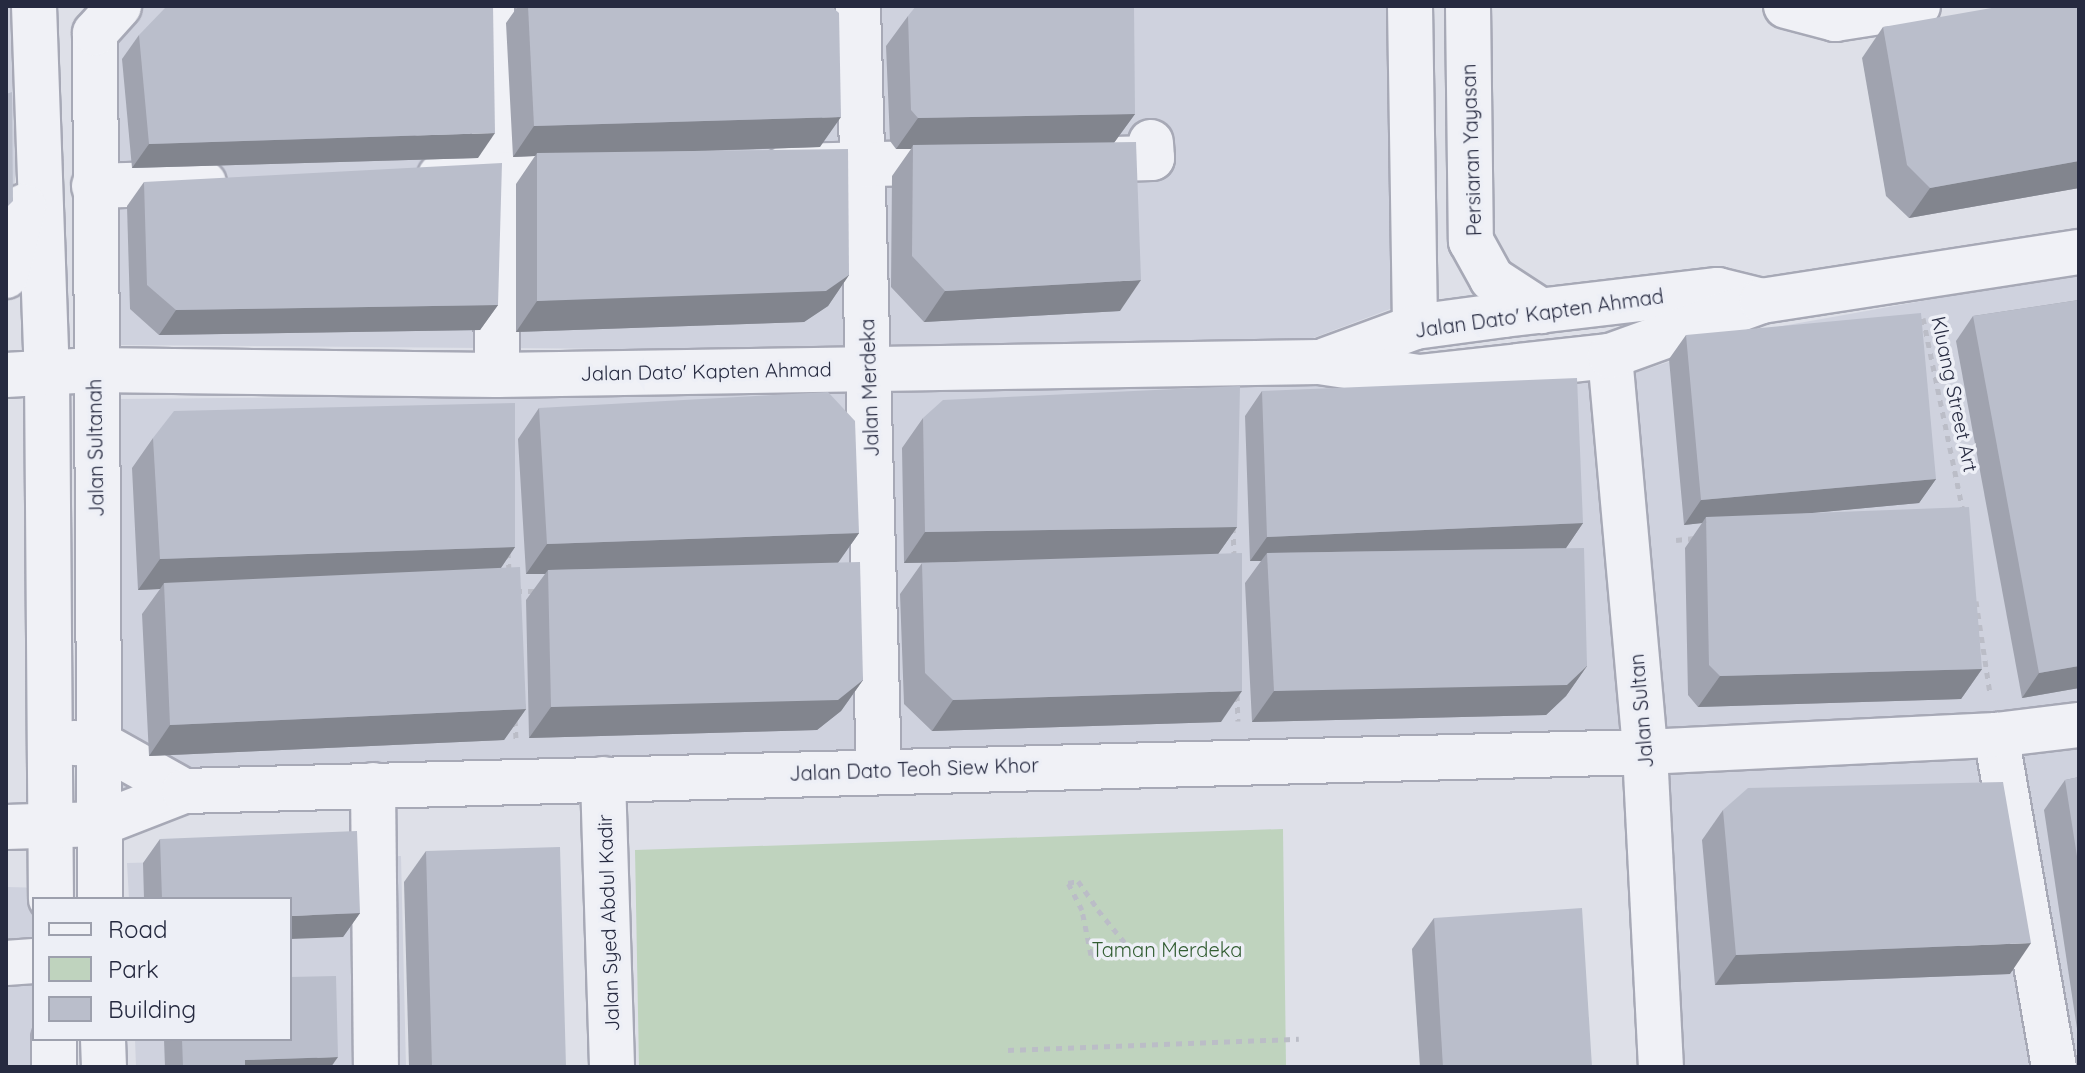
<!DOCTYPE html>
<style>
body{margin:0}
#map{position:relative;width:2085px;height:1073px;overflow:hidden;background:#dee0e8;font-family:Quicksand,sans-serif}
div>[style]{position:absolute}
.built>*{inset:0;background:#cfd2de}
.green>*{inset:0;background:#bfd3be}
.path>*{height:5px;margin-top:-2.5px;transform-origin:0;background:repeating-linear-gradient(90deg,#bbbdc7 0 6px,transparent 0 12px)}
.roads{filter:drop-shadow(2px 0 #a7a9b6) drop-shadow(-2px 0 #a7a9b6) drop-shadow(0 2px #a7a9b6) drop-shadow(0 -2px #a7a9b6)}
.minor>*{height:44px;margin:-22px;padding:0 22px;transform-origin:22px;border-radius:22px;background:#f0f1f6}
.wall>*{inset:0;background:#a0a3af}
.shaded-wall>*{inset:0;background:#82858e}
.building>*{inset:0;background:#babecb}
span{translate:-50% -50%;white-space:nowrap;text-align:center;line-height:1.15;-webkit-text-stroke:7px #edeff6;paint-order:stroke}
.street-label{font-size:20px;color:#262a40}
.park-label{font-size:20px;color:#325d32}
.frame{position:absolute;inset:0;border:8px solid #262a40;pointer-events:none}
.legend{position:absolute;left:32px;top:897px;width:260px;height:144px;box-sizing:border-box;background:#edeff6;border:2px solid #9da0ad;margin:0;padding:10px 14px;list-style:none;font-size:24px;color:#262a40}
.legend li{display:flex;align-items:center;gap:16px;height:40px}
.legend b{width:40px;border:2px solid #9da0ad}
</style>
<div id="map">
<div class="built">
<div style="clip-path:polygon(6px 6px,10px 6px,16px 175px,6px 224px)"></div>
<div style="clip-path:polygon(104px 6px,1388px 6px,1393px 308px,1313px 338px,743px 350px,118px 345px)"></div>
<div style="clip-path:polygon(2079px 273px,2079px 1067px,1677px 1067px,1664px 764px,123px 802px,117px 399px,803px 393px,1635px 373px,1771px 328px)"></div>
<div style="clip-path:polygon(401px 856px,406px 1067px,136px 1067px,135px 1039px,290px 1039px,290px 899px,129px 899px,127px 863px)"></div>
<div style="clip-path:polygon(6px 887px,50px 888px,34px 899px,34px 1039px,49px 1067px,6px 1067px)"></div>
</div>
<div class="green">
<div style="clip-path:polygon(1283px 829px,1286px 1067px,639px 1067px,635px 850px)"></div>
</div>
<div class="path">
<div style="left:1923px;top:318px;width:198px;rotate:78.3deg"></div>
<div style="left:1233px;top:527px;width:30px;rotate:88deg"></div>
<div style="left:1676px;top:540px;width:19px;rotate:-6deg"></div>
<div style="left:508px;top:552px;width:22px;rotate:87deg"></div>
<div style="left:516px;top:591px;width:22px"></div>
<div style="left:1976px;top:601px;width:94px;rotate:81.4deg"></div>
<div style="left:1237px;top:695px;width:26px;rotate:88deg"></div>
<div style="left:515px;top:720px;width:21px;rotate:87deg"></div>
<div style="left:1078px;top:881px;width:35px;rotate:55deg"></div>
<div style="left:1098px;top:910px;width:50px;rotate:50.6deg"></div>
<div style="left:1130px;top:949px;width:39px;rotate:171deg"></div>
<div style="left:1091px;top:955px;width:46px;rotate:-101.3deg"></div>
<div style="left:1082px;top:910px;width:30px;rotate:-117deg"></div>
<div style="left:1068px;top:883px;width:10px;rotate:-11deg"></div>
<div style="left:1008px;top:1050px;width:291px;rotate:-2.2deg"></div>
</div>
<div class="roads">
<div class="minor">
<div style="left:34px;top:6px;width:366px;rotate:88deg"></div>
<div style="left:47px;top:372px;width:527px;rotate:89.57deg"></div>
<div style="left:492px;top:6px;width:369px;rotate:89.2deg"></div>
<div style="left:858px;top:6px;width:764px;rotate:88.43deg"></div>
<div style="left:1410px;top:6px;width:321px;rotate:89.1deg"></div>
<div style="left:1468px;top:6px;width:235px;rotate:89.3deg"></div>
<div style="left:1471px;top:241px;width:43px;rotate:61.1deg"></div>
<div style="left:1492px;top:279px;width:59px;rotate:33.1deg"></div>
<div style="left:1786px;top:6px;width:51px;rotate:14.9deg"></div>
<div style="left:1835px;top:19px;width:84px;rotate:-8.9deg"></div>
<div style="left:1076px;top:160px;width:76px;rotate:-1.5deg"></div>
<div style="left:1152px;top:158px;width:16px;rotate:-94deg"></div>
<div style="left:788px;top:166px;width:171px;rotate:-1.3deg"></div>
<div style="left:440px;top:176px;width:143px;rotate:-1.6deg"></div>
<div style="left:94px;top:186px;width:110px;rotate:-1.6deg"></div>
<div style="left:6px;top:276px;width:72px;rotate:-75.6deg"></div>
<div style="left:1610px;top:356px;width:398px;rotate:84.9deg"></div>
<div style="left:1645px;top:752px;width:315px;rotate:87.1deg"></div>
<div style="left:1326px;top:360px;width:95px;rotate:-20.3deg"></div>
<div style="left:1415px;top:327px;width:90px;rotate:-7.7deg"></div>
<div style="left:1504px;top:315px;width:215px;rotate:-6.7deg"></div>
<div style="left:1718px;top:290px;width:45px;rotate:14deg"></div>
<div style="left:6px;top:375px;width:87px;rotate:-3.3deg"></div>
<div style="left:93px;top:370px;width:404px;rotate:0.7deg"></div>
<div style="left:497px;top:375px;width:822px;rotate:-0.91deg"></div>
<div style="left:1319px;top:362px;width:101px;rotate:8.5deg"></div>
<div style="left:1419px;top:377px;width:192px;rotate:-6.3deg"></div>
<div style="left:1610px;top:356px;width:162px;rotate:-19.9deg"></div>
<div style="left:1762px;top:301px;width:321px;rotate:-8.8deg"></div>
<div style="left:1996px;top:735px;width:337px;rotate:80.1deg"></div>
<div style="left:74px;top:743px;width:26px;rotate:2deg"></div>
<div style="left:100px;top:744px;width:96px;rotate:29.2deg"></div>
<div style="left:603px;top:779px;width:288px;rotate:88.2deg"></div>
<div style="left:373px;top:785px;width:282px;rotate:89.4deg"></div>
<div style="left:6px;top:827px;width:93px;rotate:-1.8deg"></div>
<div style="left:99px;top:824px;width:91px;rotate:-21.2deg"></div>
<div style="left:184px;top:791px;width:1462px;rotate:-1.53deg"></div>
<div style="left:1645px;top:752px;width:351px;rotate:-2.8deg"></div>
<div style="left:1996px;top:735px;width:84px;rotate:-6.9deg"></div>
<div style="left:100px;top:899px;width:866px;rotate:-90.33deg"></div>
<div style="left:95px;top:33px;width:36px;rotate:-48deg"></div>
<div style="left:6px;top:963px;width:28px;rotate:-4deg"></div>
<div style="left:54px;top:1039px;width:28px;rotate:90deg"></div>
<div style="left:103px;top:1039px;width:28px;rotate:88deg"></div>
</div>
</div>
<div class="wall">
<div style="clip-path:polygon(518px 6px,831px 6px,820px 147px,706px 151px,849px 275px,828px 306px,804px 322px,516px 332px,516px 184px,535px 156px,513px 157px,506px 23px)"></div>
<div style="clip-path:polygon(2079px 6px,2079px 188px,1909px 218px,1886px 196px,1862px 58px,1883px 27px)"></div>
<div style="clip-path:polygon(908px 16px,1135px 114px,1114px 143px,1120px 311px,924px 322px,891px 287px,892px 176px,911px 149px,896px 149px,890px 141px,886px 46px)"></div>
<div style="clip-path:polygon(139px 35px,478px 158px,132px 168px,122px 59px)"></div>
<div style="clip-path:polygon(144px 182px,498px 305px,480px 330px,159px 335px,130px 309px,127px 206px)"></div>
<div style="clip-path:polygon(2079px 300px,2079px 688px,2022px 698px,1956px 341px,1973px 316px)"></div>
<div style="clip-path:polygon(1686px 335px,1936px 479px,1919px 503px,1810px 513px,1982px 669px,1961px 699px,1698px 707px,1688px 695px,1685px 548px,1702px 523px,1684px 525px,1669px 359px)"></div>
<div style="clip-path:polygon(1262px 391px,1583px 523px,1566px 548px,1587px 666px,1566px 696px,1546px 715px,1252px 722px,1245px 583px,1261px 561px,1250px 561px,1245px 416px)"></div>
<div style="clip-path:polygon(539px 408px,859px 533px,838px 563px,863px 680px,841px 711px,817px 730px,529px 738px,526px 600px,545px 574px,526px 574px,518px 439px)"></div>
<div style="clip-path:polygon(923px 418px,1237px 527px,1218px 554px,1221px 722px,932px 731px,904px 704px,900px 594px,922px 563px,991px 561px,904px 563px,902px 448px)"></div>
<div style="clip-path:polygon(153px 438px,515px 547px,501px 568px,526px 709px,504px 740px,149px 756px,142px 614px,160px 589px,138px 590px,132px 468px)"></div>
<div style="clip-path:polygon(2079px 777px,2079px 1042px,2044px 810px,2065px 780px)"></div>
<div style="clip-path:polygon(1723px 810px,2010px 974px,1715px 985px,1702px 840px)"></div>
<div style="clip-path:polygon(160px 839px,360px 913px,343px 937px,290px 899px,144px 899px,143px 863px)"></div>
<div style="clip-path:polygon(426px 851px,566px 1067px,409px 1067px,404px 882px)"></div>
<div style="clip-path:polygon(1434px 918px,1592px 1067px,1420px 1067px,1412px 949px)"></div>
<div style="clip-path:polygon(164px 1039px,290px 1039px,331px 1067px,165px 1067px)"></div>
</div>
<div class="shaded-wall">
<div style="clip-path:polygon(1135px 114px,1113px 144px,913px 145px,911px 149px,896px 149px,918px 118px)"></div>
<div style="clip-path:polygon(841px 117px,820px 147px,537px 156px,537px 153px,535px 156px,513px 157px,534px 126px)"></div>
<div style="clip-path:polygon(495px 133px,478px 158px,132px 168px,149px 144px)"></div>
<div style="clip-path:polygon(2079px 161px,2079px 188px,1909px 218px,1930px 188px)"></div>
<div style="clip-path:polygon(849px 275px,828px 306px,804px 322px,516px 332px,537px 301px)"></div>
<div style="clip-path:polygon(1141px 280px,1120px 311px,924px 322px,945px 291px)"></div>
<div style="clip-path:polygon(498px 305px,480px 330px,159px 335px,176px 310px)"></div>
<div style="clip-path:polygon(1936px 479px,1919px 503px,1706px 523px,1706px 517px,1702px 523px,1684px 525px,1701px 500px)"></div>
<div style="clip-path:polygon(1583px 523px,1566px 548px,1267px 553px,1261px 561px,1250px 561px,1267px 537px)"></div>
<div style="clip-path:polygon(1237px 527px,1216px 557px,904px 563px,925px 532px)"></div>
<div style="clip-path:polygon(859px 533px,837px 564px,548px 570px,545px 574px,526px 574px,547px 544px)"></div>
<div style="clip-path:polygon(515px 547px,494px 578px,164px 583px,160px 589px,138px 590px,160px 559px)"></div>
<div style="clip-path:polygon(1587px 666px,1566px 696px,1546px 715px,1252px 722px,1274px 691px)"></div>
<div style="clip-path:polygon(2079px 666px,2079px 688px,2022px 698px,2039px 673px)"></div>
<div style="clip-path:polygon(1982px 669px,1961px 699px,1698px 707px,1720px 676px)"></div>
<div style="clip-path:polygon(863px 680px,841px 711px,817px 730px,529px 738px,551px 707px)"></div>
<div style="clip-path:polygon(1242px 691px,1221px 722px,932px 731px,953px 700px)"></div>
<div style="clip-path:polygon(526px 709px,504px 740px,149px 756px,170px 725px)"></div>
<div style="clip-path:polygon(360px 913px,343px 937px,290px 939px,290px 916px)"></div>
<div style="clip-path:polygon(2031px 943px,2010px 974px,1715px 985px,1736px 955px)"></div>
<div style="clip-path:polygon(338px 1057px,331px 1067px,240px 1067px,245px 1060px)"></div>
</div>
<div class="building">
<div style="clip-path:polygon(253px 6px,493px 6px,495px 133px,149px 144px,139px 35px,165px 8px)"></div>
<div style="clip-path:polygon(528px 6px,831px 6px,839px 13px,841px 117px,534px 126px)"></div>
<div style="clip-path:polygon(916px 6px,1134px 6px,1135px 114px,918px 118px,911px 110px,908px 16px)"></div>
<div style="clip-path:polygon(2003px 6px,2079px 6px,2079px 161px,1930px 188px,1907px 165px,1883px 27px)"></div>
<div style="clip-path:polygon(12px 92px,13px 201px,6px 208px,6px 94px)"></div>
<div style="clip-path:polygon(1136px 142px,1141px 280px,945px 291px,912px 256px,913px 145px)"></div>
<div style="clip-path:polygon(848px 149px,849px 275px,826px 291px,537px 301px,537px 153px)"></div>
<div style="clip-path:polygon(502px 163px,498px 305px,176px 310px,147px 285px,144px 182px)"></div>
<div style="clip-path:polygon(2079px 300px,2079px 666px,2039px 673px,1973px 316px)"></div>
<div style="clip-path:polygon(1921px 313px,1936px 479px,1701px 500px,1686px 335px)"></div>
<div style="clip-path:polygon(1577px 378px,1583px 523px,1267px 537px,1262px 391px)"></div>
<div style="clip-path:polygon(1240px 386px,1237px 527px,925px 532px,923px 418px,943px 400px)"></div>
<div style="clip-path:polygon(828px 392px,855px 421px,859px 533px,547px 544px,539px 408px)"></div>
<div style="clip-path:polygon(515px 403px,515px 547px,160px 559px,153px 438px,174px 411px)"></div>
<div style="clip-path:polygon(1969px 507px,1982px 669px,1720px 676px,1709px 665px,1706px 517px)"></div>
<div style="clip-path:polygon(1584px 548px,1587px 666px,1567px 685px,1274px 691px,1267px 553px)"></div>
<div style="clip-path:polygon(1242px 553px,1242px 691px,953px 700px,925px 673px,922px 563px)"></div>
<div style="clip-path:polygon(860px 562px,863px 680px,838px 700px,551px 707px,548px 570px)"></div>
<div style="clip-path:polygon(520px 567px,526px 709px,170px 725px,164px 583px)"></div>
<div style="clip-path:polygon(2079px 777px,2079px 869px,2065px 780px)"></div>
<div style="clip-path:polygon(2003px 782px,2031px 943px,1736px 955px,1723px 810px,1748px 788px)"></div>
<div style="clip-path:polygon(357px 831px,360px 913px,290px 916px,290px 899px,162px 899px,160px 839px)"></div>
<div style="clip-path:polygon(560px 847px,566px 1067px,432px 1067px,426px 851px)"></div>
<div style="clip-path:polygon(1582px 908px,1592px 1067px,1443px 1067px,1434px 918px)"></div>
<div style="clip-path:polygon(336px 976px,338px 1057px,245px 1060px,245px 1067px,183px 1067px,182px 1039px,290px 1039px,290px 977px)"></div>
</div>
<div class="street-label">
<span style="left:1471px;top:150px;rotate:-92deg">Persiaran Yayasan</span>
<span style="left:1539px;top:313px;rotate:-8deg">Jalan Dato' Kapten Ahmad</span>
<span style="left:706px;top:371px;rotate:-1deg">Jalan Dato' Kapten Ahmad</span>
<span style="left:869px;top:388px;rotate:-92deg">Jalan Merdeka</span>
<span style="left:1955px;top:394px;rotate:78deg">Kluang Street Art</span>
<span style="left:95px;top:448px;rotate:-91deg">Jalan Sultanah</span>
<span style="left:1641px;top:711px;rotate:-95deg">Jalan Sultan</span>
<span style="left:914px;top:769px;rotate:-2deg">Jalan Dato Teoh Siew Khor</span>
<span style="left:608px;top:923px;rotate:-92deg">Jalan Syed Abdul Kadir</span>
</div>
<div class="park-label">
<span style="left:1167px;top:949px">Taman Merdeka</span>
</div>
<div class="frame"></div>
<ul class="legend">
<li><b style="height:10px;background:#f0f1f6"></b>Road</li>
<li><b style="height:22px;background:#bfd3be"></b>Park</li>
<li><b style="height:22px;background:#babecb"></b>Building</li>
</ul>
</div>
